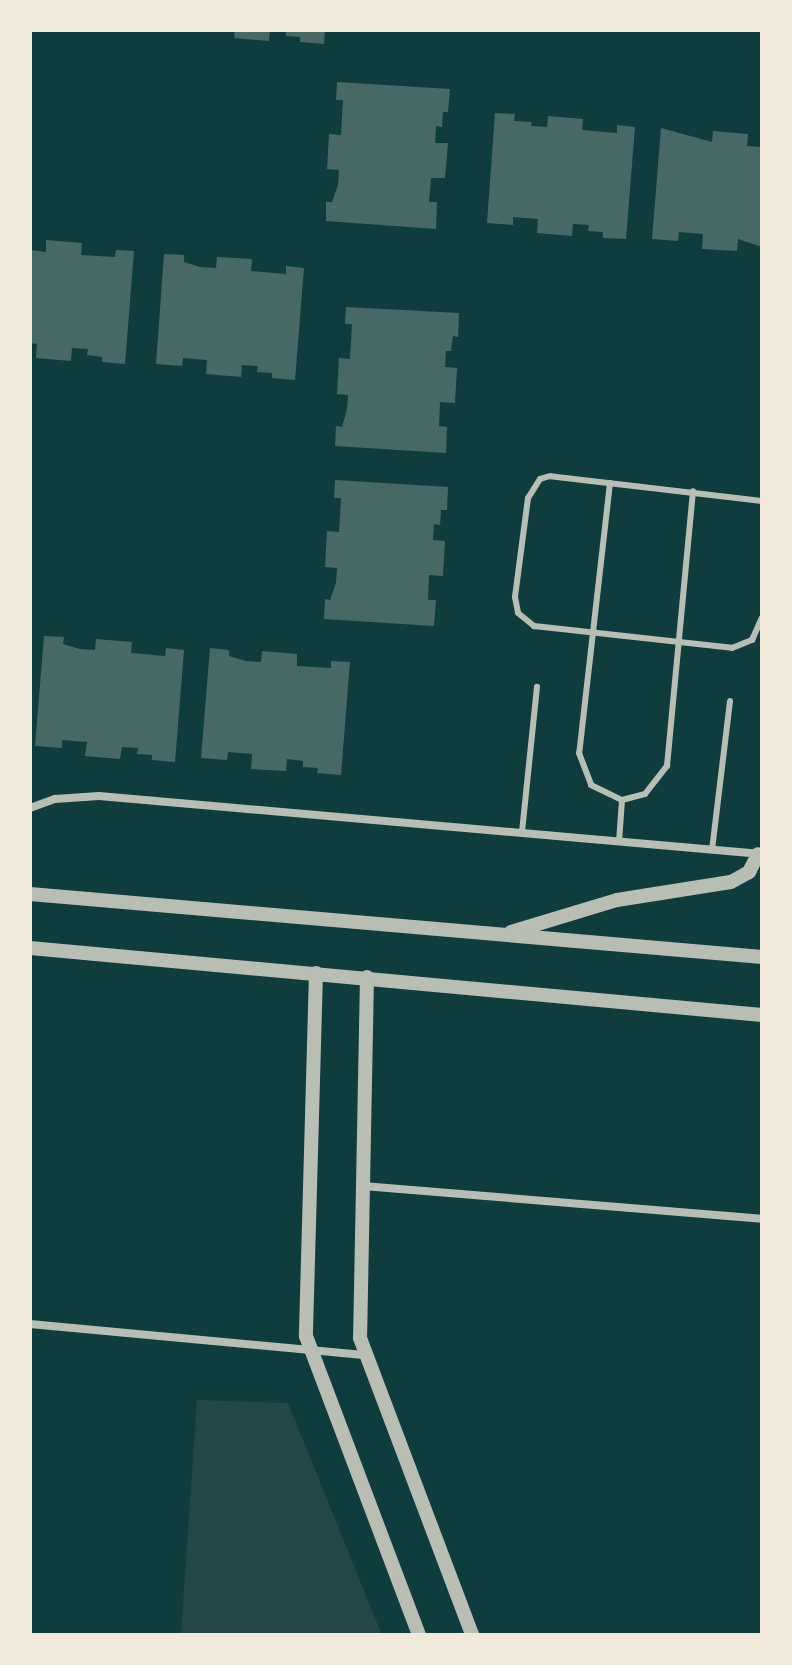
<!DOCTYPE html>
<style>
body{margin:0}
#map{position:relative;width:792px;height:1665px;overflow:hidden;background:#0f3d3e;font-family:"Noto Serif",serif}
div>[style]{position:absolute}
.green>*{inset:0;background:#244646}
.building>*{inset:0;background:#486865}
.service>*{height:6px;margin:-3px;padding:0 3px;transform-origin:3px;border-radius:3px;background:#b8beb3}
.minor>*{height:8px;margin:-4px;padding:0 4px;transform-origin:4px;border-radius:4px;background:#b8beb3}
.tertiary>*{height:14px;margin:-7px;padding:0 7px;transform-origin:7px;border-radius:7px;background:#b8beb3}
span{translate:-50% -50%;white-space:nowrap;text-align:center;line-height:1.15;-webkit-text-stroke:8px #f1e9da;paint-order:stroke}
.frame{position:absolute;inset:0;border:32px solid #f1e9da;pointer-events:none}
</style>
<div id="map">
<div class="green">
<div style="clip-path:polygon(197px 1400px,288px 1403px,382px 1635px,181px 1635px)"></div>
</div>
<div class="building">
<div style="clip-path:polygon(235px 30px,270px 30px,269px 41px,234px 38px)"></div>
<div style="clip-path:polygon(286px 30px,325px 30px,324px 44px,300px 42px,300px 37px,286px 36px)"></div>
<div style="clip-path:polygon(337px 82px,450px 89px,448px 112px,443px 112px,442px 127px,436px 126px,435px 143px,448px 143px,445px 178px,431px 178px,429px 202px,437px 202px,436px 229px,326px 221px,326px 202px,332px 202px,338px 185px,339px 170px,327px 169px,329px 134px,341px 135px,343px 100px,336px 100px)"></div>
<div style="clip-path:polygon(495px 113px,515px 114px,514px 121px,532px 122px,531px 126px,547px 127px,548px 116px,583px 119px,582px 130px,617px 133px,617px 125px,635px 127px,626px 239px,603px 238px,603px 232px,588px 231px,589px 225px,573px 224px,572px 236px,537px 233px,538px 219px,513px 217px,513px 225px,487px 223px)"></div>
<div style="clip-path:polygon(661px 128px,712px 142px,713px 131px,748px 134px,747px 146px,762px 147px,762px 247px,738px 239px,737px 251px,702px 249px,703px 234px,679px 232px,678px 241px,652px 239px)"></div>
<div style="clip-path:polygon(46px 240px,82px 243px,81px 255px,115px 257px,116px 250px,134px 251px,125px 364px,102px 362px,102px 357px,87px 355px,88px 349px,72px 348px,71px 361px,36px 358px,37px 344px,30px 343px,30px 250px,46px 252px)"></div>
<div style="clip-path:polygon(164px 254px,184px 255px,184px 262px,200px 267px,216px 268px,217px 257px,252px 259px,251px 271px,286px 274px,286px 266px,304px 268px,295px 380px,272px 378px,272px 373px,257px 372px,258px 366px,242px 365px,241px 377px,206px 374px,207px 360px,183px 358px,182px 366px,156px 364px)"></div>
<div style="clip-path:polygon(346px 307px,459px 313px,458px 337px,453px 336px,451px 351px,446px 351px,445px 367px,457px 368px,455px 403px,440px 402px,439px 426px,447px 427px,446px 453px,335px 446px,336px 426px,342px 427px,347px 409px,348px 395px,337px 394px,339px 358px,350px 359px,352px 324px,345px 324px)"></div>
<div style="clip-path:polygon(335px 480px,448px 487px,447px 510px,441px 510px,440px 525px,434px 524px,433px 540px,445px 541px,443px 576px,429px 575px,428px 600px,436px 600px,434px 626px,324px 619px,325px 599px,330px 600px,336px 583px,337px 568px,325px 567px,327px 531px,339px 532px,341px 498px,334px 498px)"></div>
<div style="clip-path:polygon(44px 636px,64px 637px,63px 644px,80px 649px,95px 650px,96px 639px,132px 642px,131px 653px,165px 656px,166px 648px,184px 650px,175px 762px,152px 760px,152px 755px,137px 754px,138px 748px,122px 747px,120px 759px,85px 756px,87px 742px,62px 740px,62px 748px,35px 746px)"></div>
<div style="clip-path:polygon(210px 648px,229px 650px,229px 656px,246px 661px,261px 662px,262px 651px,297px 654px,297px 666px,331px 668px,331px 661px,350px 662px,341px 775px,317px 773px,318px 768px,303px 767px,303px 761px,287px 759px,286px 771px,251px 769px,252px 754px,228px 752px,227px 760px,201px 758px)"></div>
</div>
<div class="service">
<div style="left:610px;top:483px;width:272px;rotate:96.5deg"></div>
<div style="left:579px;top:753px;width:34px;rotate:69deg"></div>
<div style="left:591px;top:785px;width:34px;rotate:26deg"></div>
<div style="left:622px;top:800px;width:24px;rotate:-15deg"></div>
<div style="left:645px;top:794px;width:36px;rotate:-52deg"></div>
<div style="left:667px;top:766px;width:276px;rotate:-84.6deg"></div>
<div style="left:762px;top:501px;width:213px;rotate:-173.3deg"></div>
<div style="left:550px;top:476px;width:10px;rotate:163deg"></div>
<div style="left:540px;top:479px;width:22px;rotate:122deg"></div>
<div style="left:528px;top:498px;width:100px;rotate:97.5deg"></div>
<div style="left:515px;top:597px;width:16px;rotate:79deg"></div>
<div style="left:518px;top:613px;width:21px;rotate:39deg"></div>
<div style="left:534px;top:626px;width:199px;rotate:6.3deg"></div>
<div style="left:732px;top:648px;width:22px;rotate:-22deg"></div>
<div style="left:752px;top:640px;width:24px;rotate:-66deg"></div>
<div style="left:522px;top:832px;width:146px;rotate:-84.1deg"></div>
<div style="left:619px;top:842px;width:42px;rotate:-85.9deg"></div>
<div style="left:712px;top:850px;width:150px;rotate:-83.1deg"></div>
</div>
<div class="minor">
<div style="left:30px;top:808px;width:27px;rotate:-20deg"></div>
<div style="left:55px;top:799px;width:44px;rotate:-3.9deg"></div>
<div style="left:99px;top:796px;width:665px;rotate:5.01deg"></div>
<div style="left:363px;top:1186px;width:400px;rotate:4.7deg"></div>
<div style="left:30px;top:1324px;width:335px;rotate:5.3deg"></div>
</div>
<div class="tertiary">
<div style="left:30px;top:894px;width:735px;rotate:4.92deg"></div>
<div style="left:511px;top:932px;width:111px;rotate:-16.8deg"></div>
<div style="left:617px;top:900px;width:115px;rotate:-9deg"></div>
<div style="left:731px;top:882px;width:21px;rotate:-29deg"></div>
<div style="left:749px;top:872px;width:20px;rotate:-63deg"></div>
<div style="left:30px;top:948px;width:735px;rotate:5.23deg"></div>
<div style="left:316px;top:973px;width:363px;rotate:91.6deg"></div>
<div style="left:306px;top:1336px;width:320px;rotate:69.3deg"></div>
<div style="left:367px;top:977px;width:361px;rotate:91.1deg"></div>
<div style="left:360px;top:1338px;width:317px;rotate:69.3deg"></div>
</div>
<div class="frame"></div>
</div>
